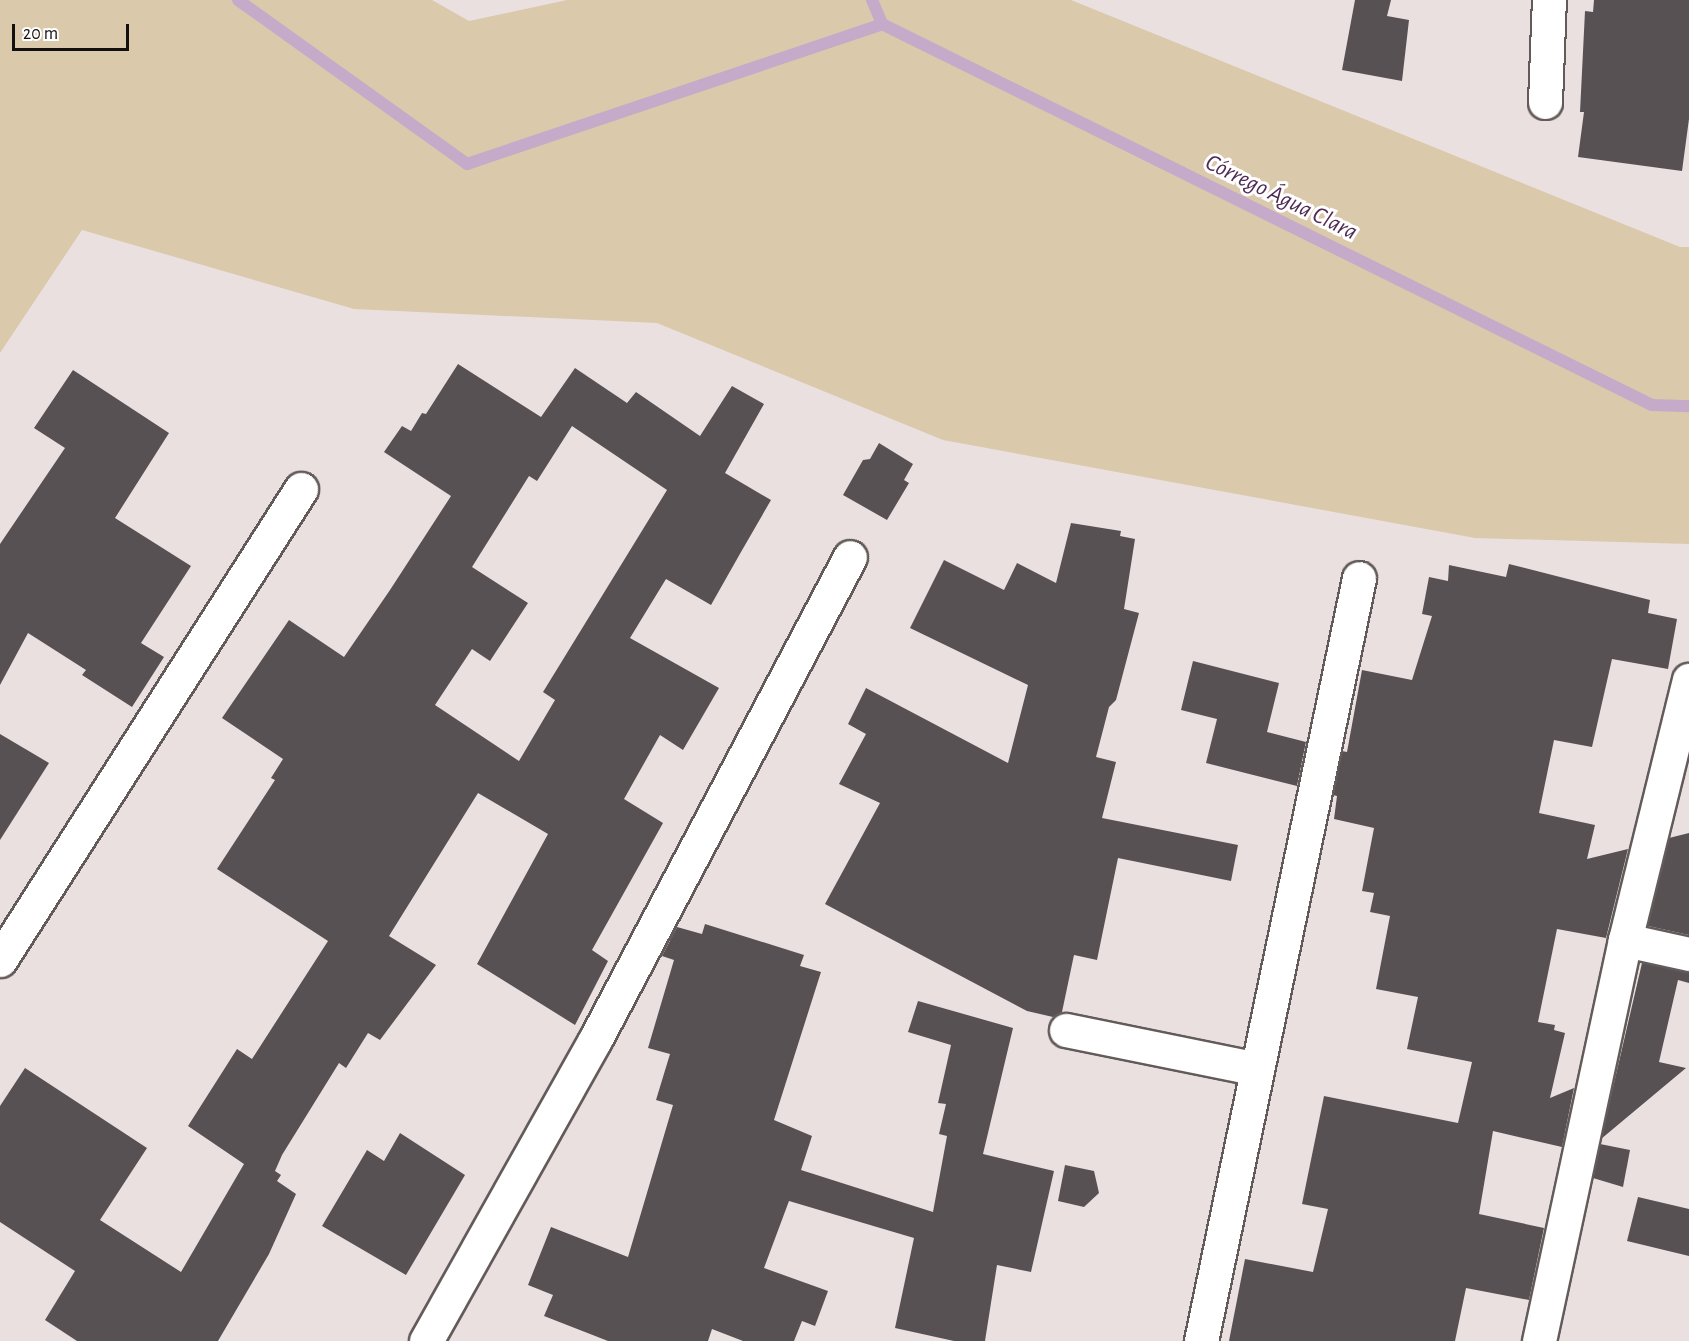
<!DOCTYPE html>
<meta charset="utf-8">
<style>
body{margin:0}
#map{position:relative;width:1689px;height:1341px;overflow:hidden;background:#eae0e0;font-family:"Alegreya Sans",sans-serif}
div>[style]{position:absolute}
.green>*{inset:0;background:#dac9aa}
.stream>*{height:12px;margin:-6px;padding:0 6px;transform-origin:6px;border-radius:6px;background:#c6aaca}
.building>*{inset:0;background:#585154}
.roads{filter:drop-shadow(2px 0 #635b5a) drop-shadow(-2px 0 #635b5a) drop-shadow(0 2px #635b5a) drop-shadow(0 -2px #635b5a)}
.street>*{height:33px;margin:-16.5px;padding:0 16.5px;transform-origin:16.5px;border-radius:16.5px;background:#fff}
span{translate:-50% -50%;white-space:nowrap;text-align:center;line-height:1.15;-webkit-text-stroke:6px #fff;paint-order:stroke}
.water-label{font-size:24px;color:#502b55;font-style:italic}
.scale{position:absolute;left:12px;top:24px;width:117px;height:27px;box-sizing:border-box;border:3px solid #131010;border-top:0;padding-left:8px;font-size:18px;line-height:21px;white-space:nowrap;color:#131010;-webkit-text-stroke:4px #fff;paint-order:stroke}
</style>
<div id="map">
<div class="green">
<div style="clip-path:polygon(0 0,432px 0,469px 21px,567px 0,1071px 0,1680px 247px,1689px 247px,1689px 544px,1475px 538px,943px 440px,657px 323px,354px 309px,82px 230px,0 353px)"></div>
</div>
<div class="stream">
<div style="left:238px;top:0;width:282px;rotate:35.6deg"></div>
<div style="left:467px;top:164px;width:438px;rotate:-18.6deg"></div>
<div style="left:872px;top:0;width:26px;rotate:67deg"></div>
<div style="left:882px;top:24px;width:859px;rotate:26.33deg"></div>
<div style="left:1652px;top:405px;width:37px;rotate:2deg"></div>
</div>
<div class="building">
<div style="clip-path:polygon(1355px 0,1391px 0,1387px 16px,1409px 20px,1402px 81px,1342px 70px)"></div>
<div style="clip-path:polygon(1594px 0,1689px 0,1689px 119px,1682px 171px,1578px 157px,1584px 112px,1580px 112px,1585px 11px,1593px 12px)"></div>
<div style="clip-path:polygon(evenodd,458px 364px,541px 417px,575px 368px,627px 403px,636px 392px,700px 436px,732px 386px,764px 404px,725px 473px,771px 500px,741px 552px,711px 605px,666px 579px,630px 638px,719px 688px,683px 750px,660px 735px,624px 799px,663px 823px,592px 950px,608px 961px,575px 1025px,477px 964px,548px 834px,478px 793px,389px 936px,436px 965px,380px 1040px,368px 1033px,346px 1068px,339px 1063px,282px 1155px,275px 1171px,281px 1175px,277px 1181px,296px 1194px,269px 1254px,218px 1341px,77px 1341px,45px 1320px,75px 1271px,0 1222px,0 1106px,25px 1068px,147px 1148px,100px 1220px,181px 1272px,244px 1164px,188px 1126px,237px 1049px,252px 1059px,328px 941px,217px 869px,275px 780px,271px 778px,283px 759px,222px 718px,289px 620px,344px 657px,390px 590px,451px 496px,384px 452px,402px 426px,411px 431px,422px 413px,426px 414px,458px 364px,572px 426px,667px 490px,543px 692px,555px 700px,519px 761px,435px 705px,472px 649px,490px 661px,528px 603px,472px 567px,529px 476px,537px 481px,572px 426px)"></div>
<div style="clip-path:polygon(73px 370px,169px 433px,115px 518px,191px 566px,141px 643px,164px 657px,132px 707px,82px 675px,86px 670px,28px 633px,0 685px,0 544px,65px 448px,34px 428px)"></div>
<div style="clip-path:polygon(879px 443px,913px 464px,904px 480px,909px 483px,887px 520px,843px 495px,863px 460px,870px 459px)"></div>
<div style="clip-path:polygon(1071px 523px,1121px 531px,1120px 536px,1135px 539px,1124px 609px,1139px 613px,1116px 700px,1109px 707px,1096px 757px,1116px 762px,1102px 818px,1238px 845px,1231px 881px,1118px 858px,1097px 960px,1074px 955px,1062px 1012px,1053px 1017px,1027px 1011px,825px 904px,880px 803px,839px 784px,866px 734px,848px 724px,866px 688px,1008px 763px,1028px 685px,910px 628px,944px 560px,1004px 590px,1017px 563px,1056px 583px)"></div>
<div style="clip-path:polygon(1509px 564px,1650px 600px,1648px 613px,1677px 619px,1668px 669px,1612px 659px,1592px 747px,1554px 740px,1539px 813px,1595px 825px,1587px 859px,1628px 849px,1606px 938px,1557px 929px,1538px 1022px,1555px 1025px,1554px 1030px,1565px 1033px,1550px 1098px,1574px 1088px,1562px 1147px,1493px 1131px,1479px 1214px,1544px 1228px,1529px 1300px,1466px 1288px,1455px 1341px,1229px 1341px,1245px 1259px,1313px 1272px,1328px 1209px,1302px 1204px,1324px 1096px,1458px 1123px,1472px 1062px,1407px 1049px,1418px 997px,1376px 989px,1390px 916px,1370px 912px,1374px 893px,1362px 891px,1374px 828px,1334px 819px,1337px 796px,1333px 795px,1342px 751px,1347px 752px,1362px 670px,1412px 680px,1432px 616px,1422px 614px,1429px 577px,1448px 581px,1449px 565px,1506px 577px)"></div>
<div style="clip-path:polygon(1193px 661px,1279px 683px,1267px 732px,1306px 742px,1297px 786px,1206px 763px,1217px 719px,1181px 710px)"></div>
<div style="clip-path:polygon(0 734px,49px 763px,0 840px)"></div>
<div style="clip-path:polygon(1689px 833px,1689px 935px,1648px 926px,1669px 838px)"></div>
<div style="clip-path:polygon(705px 924px,804px 955px,800px 966px,821px 972px,774px 1120px,812px 1136px,801px 1170px,933px 1212px,947px 1136px,939px 1134px,946px 1104px,938px 1103px,951px 1045px,908px 1032px,918px 1001px,1013px 1028px,983px 1154px,1054px 1171px,1031px 1272px,997px 1265px,985px 1341px,954px 1341px,895px 1328px,914px 1238px,789px 1201px,764px 1268px,828px 1291px,815px 1326px,802px 1321px,794px 1341px,743px 1341px,712px 1329px,708px 1341px,608px 1341px,544px 1316px,553px 1295px,528px 1285px,551px 1227px,628px 1257px,673px 1105px,656px 1100px,670px 1054px,648px 1048px,674px 960px,662px 956px,677px 927px,702px 934px)"></div>
<div style="clip-path:polygon(1642px 963px,1689px 972px,1689px 983px,1678px 980px,1659px 1062px,1686px 1068px,1601px 1139px)"></div>
<div style="clip-path:polygon(400px 1133px,465px 1175px,406px 1275px,322px 1226px,367px 1150px,384px 1161px)"></div>
<div style="clip-path:polygon(1600px 1144px,1630px 1150px,1623px 1187px,1593px 1178px)"></div>
<div style="clip-path:polygon(1065px 1165px,1094px 1171px,1099px 1193px,1084px 1207px,1058px 1201px)"></div>
<div style="clip-path:polygon(1638px 1197px,1689px 1209px,1689px 1256px,1627px 1241px)"></div>
</div>
<div class="roads">
<div class="street">
<div style="left:1545px;top:102px;width:102px;rotate:-87.8deg"></div>
<div style="left:1625px;top:940px;width:66px;rotate:12.3deg"></div>
<div style="left:0;top:960px;width:559px;rotate:-57.42deg"></div>
<div style="left:1066px;top:1030px;width:195px;rotate:11.5deg"></div>
<div style="left:426px;top:1341px;width:345px;rotate:-60.7deg"></div>
<div style="left:595px;top:1040px;width:546px;rotate:-62.17deg"></div>
<div style="left:1201px;top:1341px;width:779px;rotate:-78.3deg"></div>
<div style="left:1539px;top:1341px;width:410px;rotate:-77.9deg"></div>
<div style="left:1625px;top:940px;width:268px;rotate:-76.2deg"></div>
</div>
</div>
<div class="water-label">
<span style="left:1281px;top:198px;rotate:26deg">Córrego Água Clara</span>
</div>
<div class="scale">20 m</div>
</div>
